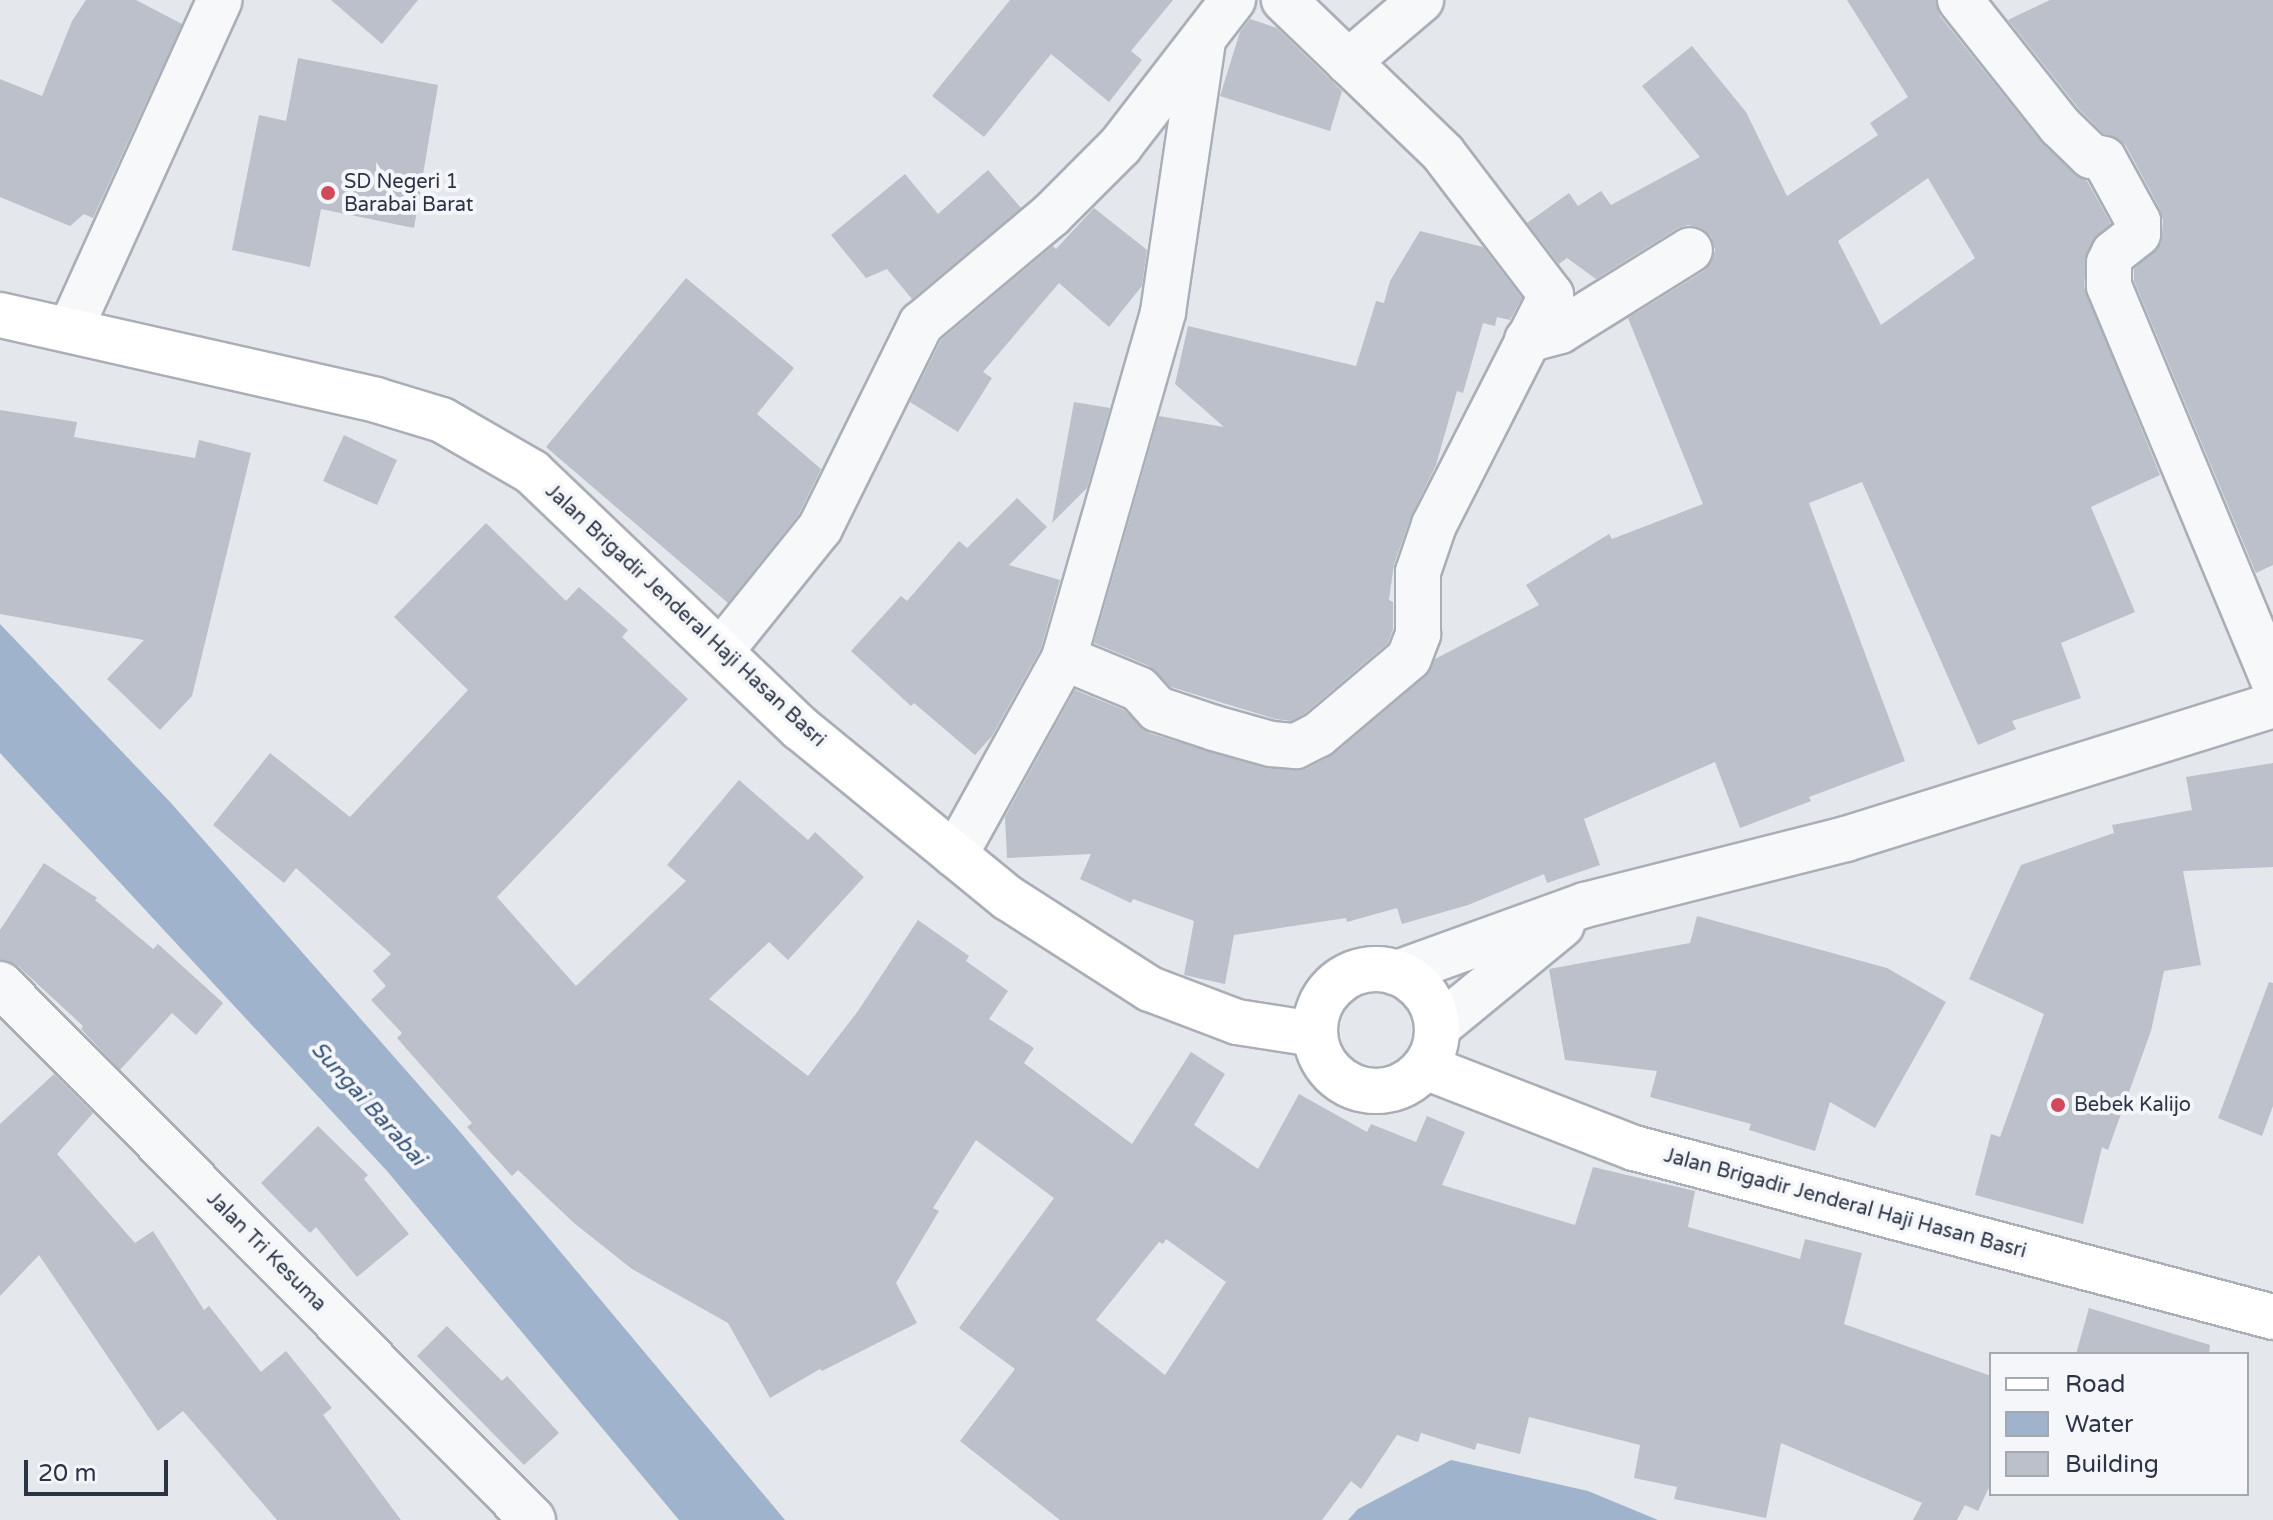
<!DOCTYPE html>
<style>
body{margin:0}
#map{position:relative;width:2273px;height:1520px;overflow:hidden;background:#e4e7ec;font-family:"Varela Round",sans-serif}
div>[style]{position:absolute}
.water>*{inset:0;background:#9fb4cc}
.building>*{inset:0;background:#bbc0ca}
.roads{filter:drop-shadow(2px 0 #a9aeb7) drop-shadow(-2px 0 #a9aeb7) drop-shadow(0 2px #a9aeb7) drop-shadow(0 -2px #a9aeb7)}
.minor>*{height:44px;margin:-22px;padding:0 22px;transform-origin:22px;border-radius:22px;background:#f7f8fa}
.major>*{height:44px;margin:-22px;padding:0 22px;transform-origin:22px;border-radius:22px;background:#fff}
.major>.ring{margin:-22px;padding:0;box-sizing:content-box;background:none;border:44px solid #fff;border-radius:50%}
.dots>*{width:22px;height:22px;translate:-50% -50%;box-sizing:border-box;border:4px solid #f4f6f9;border-radius:50%}
span{translate:-50% -50%;white-space:nowrap;text-align:center;line-height:1.15;-webkit-text-stroke:8px #f4f6f9;paint-order:stroke}
.poi-label{font-size:20px;color:#2b3445}
.left{translate:0 -50%;text-align:left}
.street-label{font-size:20px;color:#2b3445}
.water-label{font-size:22px;color:#34527a;font-style:italic}
.legend{position:absolute;left:1989px;top:1352px;width:260px;height:144px;box-sizing:border-box;background:#f4f6f9;border:2px solid #a4a8b1;margin:0;padding:10px 14px;list-style:none;font-size:24px;color:#2b3445}
.legend li{display:flex;align-items:center;gap:16px;height:40px}
.legend b{width:40px;border:2px solid #a4a8b1}
.scale{position:absolute;left:24px;top:1460px;width:144px;height:36px;box-sizing:border-box;border:4px solid #2b3445;border-top:0;padding-left:10px;font-size:24px;line-height:28px;white-space:nowrap;color:#2b3445;-webkit-text-stroke:6px #f4f6f9;paint-order:stroke}
</style>
<div id="map">
<div class="water">
<div style="clip-path:polygon(0 624px,171px 803px,461px 1133px,785px 1520px,679px 1520px,387px 1171px,0 753px)"></div>
<div style="clip-path:polygon(1451px 1460px,1588px 1491px,1658px 1520px,1348px 1520px,1358px 1509px)"></div>
</div>
<div class="building">
<div style="clip-path:polygon(86px 0,136px 0,182px 24px,93px 218px,84px 214px,70px 226px,0 197px,0 79px,42px 96px,72px 21px)"></div>
<div style="clip-path:polygon(331px 0,418px 0,382px 44px)"></div>
<div style="clip-path:polygon(1010px 0,1173px 0,1131px 51px,1142px 60px,1109px 102px,1051px 54px,984px 137px,932px 96px)"></div>
<div style="clip-path:polygon(evenodd,1847px 0,1936px 0,1940px 16px,2041px 142px,2074px 174px,2087px 181px,2111px 224px,2098px 234px,2087px 252px,2084px 287px,2160px 475px,2091px 507px,2135px 612px,2061px 643px,2081px 698px,2012px 721px,2016px 729px,1978px 745px,1862px 482px,1809px 503px,1905px 761px,1809px 797px,1811px 801px,1740px 828px,1715px 762px,1584px 819px,1600px 865px,1547px 883px,1544px 874px,1468px 905px,1402px 924px,1397px 908px,1347px 922px,1346px 918px,1234px 935px,1225px 984px,1184px 975px,1194px 921px,1133px 899px,1131px 903px,1080px 879px,1091px 854px,1007px 858px,1005px 817px,1075px 690px,1124px 710px,1149px 733px,1265px 768px,1306px 769px,1334px 754px,1425px 677px,1435px 659px,1539px 605px,1526px 585px,1609px 534px,1612px 539px,1703px 504px,1628px 318px,1704px 271px,1712px 261px,1715px 250px,1711px 236px,1701px 228px,1688px 225px,1678px 228px,1596px 279px,1567px 258px,1559px 264px,1527px 223px,1569px 193px,1578px 206px,1601px 191px,1611px 205px,1700px 157px,1642px 86px,1692px 46px,1746px 112px,1787px 196px,1878px 135px,1870px 123px,1908px 97px,1847px 0,1928px 178px,1975px 258px,1881px 325px,1838px 241px,1928px 178px)"></div>
<div style="clip-path:polygon(2050px 0,2273px 0,2273px 565px,2256px 573px,2134px 281px,2134px 269px,2161px 244px,2163px 221px,2160px 209px,2126px 146px,2119px 139px,2103px 133px,2079px 109px,2008px 20px)"></div>
<div style="clip-path:polygon(1250px 19px,1277px 28px,1342px 91px,1330px 131px,1220px 96px,1240px 32px)"></div>
<div style="clip-path:polygon(298px 58px,438px 85px,414px 228px,321px 209px,310px 267px,232px 250px,259px 115px,286px 121px)"></div>
<div style="clip-path:polygon(988px 170px,1021px 208px,912px 299px,887px 269px,866px 278px,831px 235px,905px 174px,938px 214px)"></div>
<div style="clip-path:polygon(1094px 208px,1147px 250px,1142px 286px,1109px 327px,1059px 283px,983px 372px,992px 378px,958px 432px,910px 402px,941px 340px,1053px 246px,1056px 249px)"></div>
<div style="clip-path:polygon(1420px 231px,1483px 247px,1522px 298px,1510px 320px,1497px 317px,1495px 326px,1483px 323px,1463px 393px,1457px 391px,1436px 465px,1412px 514px,1394px 564px,1389px 600px,1393px 602px,1393px 629px,1388px 643px,1304px 714px,1291px 721px,1275px 719px,1171px 687px,1149px 666px,1094px 643px,1159px 416px,1224px 427px,1175px 384px,1188px 326px,1356px 366px,1376px 301px,1384px 303px,1390px 281px)"></div>
<div style="clip-path:polygon(686px 278px,794px 368px,757px 414px,821px 469px,799px 514px,728px 603px,546px 447px)"></div>
<div style="clip-path:polygon(1074px 402px,1110px 408px,1087px 488px,1052px 523px)"></div>
<div style="clip-path:polygon(0 410px,77px 422px,74px 437px,195px 458px,199px 440px,251px 453px,192px 696px,160px 730px,107px 679px,144px 640px,0 614px)"></div>
<div style="clip-path:polygon(344px 435px,397px 460px,377px 505px,323px 481px)"></div>
<div style="clip-path:polygon(1017px 498px,1047px 527px,1009px 565px,1060px 580px,1041px 648px,992px 736px,975px 755px,914px 703px,911px 706px,851px 651px,901px 596px,907px 601px,959px 541px,967px 548px)"></div>
<div style="clip-path:polygon(evenodd,486px 523px,566px 601px,579px 587px,628px 630px,622px 637px,688px 699px,497px 897px,576px 986px,686px 881px,667px 865px,739px 780px,808px 840px,815px 832px,864px 877px,788px 960px,769px 942px,709px 999px,808px 1076px,858px 1011px,918px 920px,969px 956px,966px 961px,1008px 991px,989px 1019px,1034px 1048px,1024px 1063px,1132px 1144px,1191px 1052px,1225px 1074px,1194px 1125px,1258px 1169px,1299px 1094px,1367px 1132px,1371px 1124px,1416px 1142px,1427px 1116px,1465px 1132px,1442px 1185px,1575px 1225px,1593px 1167px,1695px 1191px,1688px 1227px,1800px 1259px,1805px 1239px,1862px 1253px,1844px 1324px,1991px 1376px,1991px 1483px,1978px 1511px,1965px 1505px,1957px 1520px,1913px 1520px,1922px 1503px,1781px 1443px,1766px 1518px,1674px 1499px,1677px 1487px,1634px 1478px,1640px 1445px,1529px 1417px,1520px 1454px,1477px 1443px,1475px 1450px,1421px 1433px,1418px 1442px,1397px 1435px,1361px 1489px,1351px 1481px,1322px 1520px,1060px 1520px,960px 1441px,1015px 1369px,959px 1328px,1054px 1198px,976px 1140px,933px 1208px,939px 1211px,896px 1283px,917px 1323px,822px 1371px,820px 1369px,770px 1398px,728px 1323px,632px 1269px,574px 1223px,518px 1170px,512px 1176px,467px 1127px,472px 1123px,397px 1038px,402px 1033px,371px 1000px,386px 986px,373px 971px,391px 954px,296px 868px,284px 883px,213px 825px,270px 753px,350px 817px,468px 690px,394px 617px,486px 523px,1166px 1239px,1226px 1282px,1165px 1375px,1096px 1320px,1159px 1242px,1163px 1244px,1166px 1239px)"></div>
<div style="clip-path:polygon(2273px 763px,2273px 867px,2183px 871px,2201px 965px,2164px 971px,2151px 1031px,2108px 1150px,2102px 1147px,2083px 1224px,1975px 1195px,1991px 1134px,2000px 1137px,2044px 1014px,1969px 979px,2021px 865px,2114px 833px,2112px 825px,2192px 810px,2186px 777px)"></div>
<div style="clip-path:polygon(44px 863px,97px 898px,95px 900px,153px 949px,158px 944px,223px 1003px,196px 1035px,172px 1013px,120px 1070px,81px 1029px,83px 1026px,18px 966px,0 960px,0 930px)"></div>
<div style="clip-path:polygon(1697px 916px,1887px 968px,1946px 1002px,1875px 1128px,1830px 1102px,1815px 1151px,1749px 1130px,1751px 1124px,1650px 1097px,1657px 1071px,1565px 1060px,1549px 969px,1690px 943px)"></div>
<div style="clip-path:polygon(2269px 982px,2273px 983px,2273px 1106px,2262px 1136px,2218px 1118px)"></div>
<div style="clip-path:polygon(54px 1074px,93px 1113px,57px 1154px,135px 1243px,153px 1231px,204px 1310px,209px 1306px,261px 1372px,286px 1351px,332px 1408px,323px 1415px,401px 1520px,277px 1520px,183px 1411px,158px 1431px,39px 1255px,0 1296px,0 1124px)"></div>
<div style="clip-path:polygon(318px 1126px,368px 1175px,364px 1179px,409px 1234px,357px 1277px,316px 1227px,310px 1233px,261px 1183px)"></div>
<div style="clip-path:polygon(2089px 1308px,2210px 1345px,2209px 1354px,2076px 1354px)"></div>
<div style="clip-path:polygon(447px 1326px,502px 1381px,507px 1376px,559px 1433px,524px 1465px,417px 1356px)"></div>
</div>
<div class="roads">
<div class="minor">
<div style="left:1960px;top:0;width:161px;rotate:51.6deg"></div>
<div style="left:2060px;top:126px;width:43px;rotate:44.1deg"></div>
<div style="left:2091px;top:156px;width:13px;rotate:13deg"></div>
<div style="left:2104px;top:159px;width:71px;rotate:61.3deg"></div>
<div style="left:2138px;top:221px;width:13px;rotate:90deg"></div>
<div style="left:2138px;top:234px;width:31px;rotate:142deg"></div>
<div style="left:2114px;top:253px;width:11px;rotate:117deg"></div>
<div style="left:2109px;top:263px;width:23px;rotate:90deg"></div>
<div style="left:2109px;top:286px;width:427px;rotate:67.4deg"></div>
<div style="left:1348px;top:62px;width:96px;rotate:-40.3deg"></div>
<div style="left:70px;top:330px;width:362px;rotate:-65.6deg"></div>
<div style="left:1527px;top:340px;width:34px;rotate:-15deg"></div>
<div style="left:1560px;top:331px;width:153px;rotate:-31.9deg"></div>
<div style="left:721px;top:651px;width:158px;rotate:-51.2deg"></div>
<div style="left:820px;top:528px;width:228px;rotate:-63.7deg"></div>
<div style="left:921px;top:324px;width:170px;rotate:-40deg"></div>
<div style="left:1051px;top:215px;width:98px;rotate:-45deg"></div>
<div style="left:1120px;top:146px;width:185px;rotate:-52.3deg"></div>
<div style="left:1064px;top:658px;width:81px;rotate:22.5deg"></div>
<div style="left:1139px;top:689px;width:27px;rotate:48deg"></div>
<div style="left:1157px;top:709px;width:60px;rotate:18.4deg"></div>
<div style="left:1214px;top:728px;width:59px;rotate:15.7deg"></div>
<div style="left:1271px;top:744px;width:25px;rotate:5deg"></div>
<div style="left:1296px;top:746px;width:25px;rotate:-27deg"></div>
<div style="left:1318px;top:735px;width:119px;rotate:-40.2deg"></div>
<div style="left:1409px;top:658px;width:26px;rotate:-69deg"></div>
<div style="left:1418px;top:634px;width:62px;rotate:-90deg"></div>
<div style="left:1418px;top:572px;width:50px;rotate:-71.2deg"></div>
<div style="left:1434px;top:525px;width:258px;rotate:-63deg"></div>
<div style="left:1551px;top:295px;width:178px;rotate:-127.3deg"></div>
<div style="left:1443px;top:153px;width:221px;rotate:-136.1deg"></div>
<div style="left:955px;top:855px;width:225px;rotate:-61deg"></div>
<div style="left:1064px;top:658px;width:360px;rotate:-74deg"></div>
<div style="left:1163px;top:312px;width:275px;rotate:-81.6deg"></div>
<div style="left:1397px;top:973px;width:200px;rotate:-19.9deg"></div>
<div style="left:1585px;top:905px;width:269px;rotate:-14.2deg"></div>
<div style="left:1846px;top:839px;width:448px;rotate:-17.4deg"></div>
<div style="left:0;top:984px;width:756px;rotate:45.16deg"></div>
<div style="left:1439px;top:1026px;width:159px;rotate:-39.4deg"></div>
</div>
<div class="major">
<div style="left:0;top:315px;width:385px;rotate:12.7deg"></div>
<div style="left:376px;top:400px;width:69px;rotate:16.9deg"></div>
<div style="left:442px;top:420px;width:104px;rotate:30deg"></div>
<div style="left:532px;top:472px;width:371px;rotate:43.7deg"></div>
<div style="left:800px;top:728px;width:269px;rotate:39.3deg"></div>
<div style="left:1008px;top:898px;width:169px;rotate:32.7deg"></div>
<div style="left:1150px;top:989px;width:93px;rotate:20.8deg"></div>
<div style="left:1237px;top:1022px;width:78px;rotate:8.9deg"></div>
<div class="ring" style="left:1315px;top:969px;width:78px;height:78px"></div>
<div style="left:1425px;top:1067px;width:224px;rotate:21.2deg"></div>
<div style="left:1634px;top:1148px;width:661px;rotate:14.81deg"></div>
</div>
</div>
<div class="dots">
<div style="left:328px;top:193px;background:#d1495b"></div>
<div style="left:2058px;top:1105px;background:#d1495b"></div>
</div>
<div class="poi-label">
<span class="left" style="left:344px;top:194px">SD Negeri 1<br>Barabai Barat</span>
<span class="left" style="left:2074px;top:1105px">Bebek Kalijo</span>
</div>
<div class="street-label">
<span style="left:685px;top:616px;rotate:43deg">Jalan Brigadir Jenderal Haji Hasan Basri</span>
<span style="left:1845px;top:1204px;rotate:15deg">Jalan Brigadir Jenderal Haji Hasan Basri</span>
<span style="left:266px;top:1252px;rotate:45deg">Jalan Tri Kesuma</span>
</div>
<div class="water-label">
<span style="left:368px;top:1104px;rotate:48deg">Sungai Barabai</span>
</div>
<ul class="legend">
<li><b style="height:10px;background:#fff"></b>Road</li>
<li><b style="height:22px;background:#9fb4cc"></b>Water</li>
<li><b style="height:22px;background:#bbc0ca"></b>Building</li>
</ul>
<div class="scale">20 m</div>
</div>
